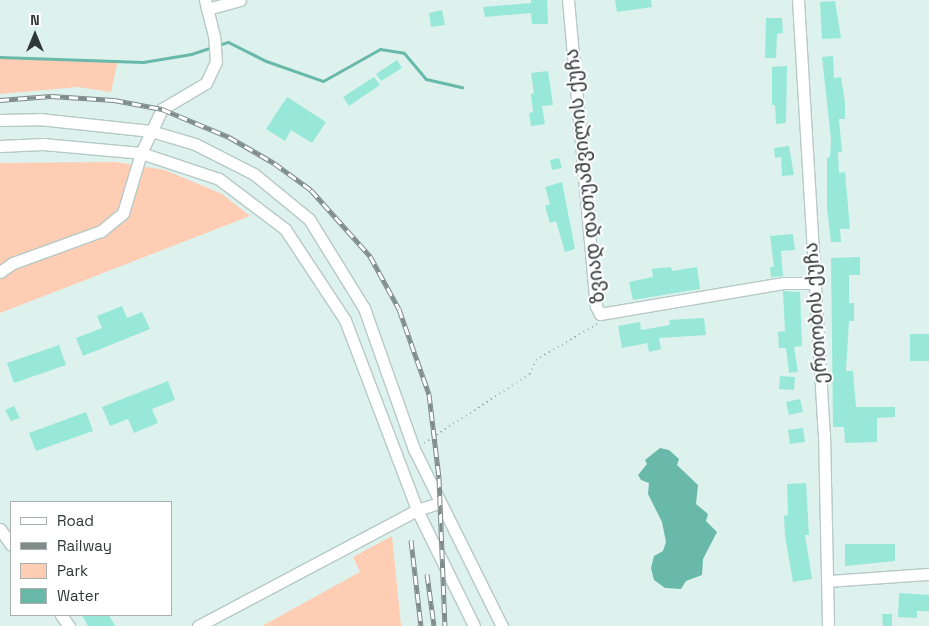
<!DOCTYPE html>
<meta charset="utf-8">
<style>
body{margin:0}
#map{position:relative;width:929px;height:626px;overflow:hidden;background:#def2ed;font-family:"Space Grotesk","Noto Sans Georgian",sans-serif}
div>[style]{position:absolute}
.green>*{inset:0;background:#fecdb4}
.water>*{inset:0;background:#68b9aa}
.stream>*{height:3px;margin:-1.5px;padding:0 1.5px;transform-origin:1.5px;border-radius:1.5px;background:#68b9aa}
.building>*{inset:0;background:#97e8d8}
.path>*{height:2px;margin-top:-1px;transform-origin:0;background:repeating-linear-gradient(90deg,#9daca8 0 1px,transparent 0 5px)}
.roads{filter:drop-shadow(1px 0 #b6c9c5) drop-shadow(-1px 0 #b6c9c5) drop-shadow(0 1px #b6c9c5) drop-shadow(0 -1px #b6c9c5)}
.minor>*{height:11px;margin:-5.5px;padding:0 5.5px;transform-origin:5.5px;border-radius:5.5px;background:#fff}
.rail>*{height:5px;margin-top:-2.5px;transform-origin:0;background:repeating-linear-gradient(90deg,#fff 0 9px,#7f8c89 0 18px);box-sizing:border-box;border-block:1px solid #7f8c89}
span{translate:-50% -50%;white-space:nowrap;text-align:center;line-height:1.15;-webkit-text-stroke:4px #fff;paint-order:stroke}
.street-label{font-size:19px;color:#303836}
.legend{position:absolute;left:10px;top:501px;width:162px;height:115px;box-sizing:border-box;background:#fff;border:1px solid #acafaf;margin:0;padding:6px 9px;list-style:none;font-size:15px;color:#303836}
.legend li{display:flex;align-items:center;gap:10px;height:25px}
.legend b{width:25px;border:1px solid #acafaf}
.north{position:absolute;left:10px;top:10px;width:50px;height:50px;-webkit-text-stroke:4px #fff;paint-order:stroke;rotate:0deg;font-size:14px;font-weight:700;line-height:20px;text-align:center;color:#303836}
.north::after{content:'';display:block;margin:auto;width:18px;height:22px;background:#303836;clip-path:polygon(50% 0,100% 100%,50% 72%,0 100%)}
</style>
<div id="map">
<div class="green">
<div style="clip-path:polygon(0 57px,106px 60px,118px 60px,111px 92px,78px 87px,0 94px)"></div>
<div style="clip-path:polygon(115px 162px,165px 170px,222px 194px,250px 216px,0 313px,0 163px)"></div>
<div style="clip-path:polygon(392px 536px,401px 626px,262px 626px,360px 572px,353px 557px)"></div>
</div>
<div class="water">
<div style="clip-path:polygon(660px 448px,669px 450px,679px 459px,677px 465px,698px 485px,696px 504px,708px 514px,706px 521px,717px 532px,703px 559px,702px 575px,686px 581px,681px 589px,665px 588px,654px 580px,651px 568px,654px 556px,663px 551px,666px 542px,662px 522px,648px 494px,649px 483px,641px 480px,638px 475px,647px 464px,645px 460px)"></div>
</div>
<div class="stream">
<div style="left:0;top:57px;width:143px;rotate:2deg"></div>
<div style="left:143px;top:62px;width:49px;rotate:-9.5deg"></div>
<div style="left:191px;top:54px;width:39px;rotate:-18deg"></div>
<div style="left:228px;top:42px;width:42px;rotate:26.6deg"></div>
<div style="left:266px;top:61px;width:60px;rotate:19.3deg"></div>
<div style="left:323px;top:81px;width:65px;rotate:-29.3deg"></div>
<div style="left:380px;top:49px;width:24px;rotate:9deg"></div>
<div style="left:404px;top:53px;width:34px;rotate:50deg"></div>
<div style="left:426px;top:79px;width:37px;rotate:13deg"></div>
</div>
<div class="building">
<div style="clip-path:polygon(531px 0,547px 0,548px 24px,532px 24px,531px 13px,485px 17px,483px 7px,531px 3px)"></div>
<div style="clip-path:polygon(615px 0,651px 0,652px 7px,617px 12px)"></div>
<div style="clip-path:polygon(835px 1px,841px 38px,822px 39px,820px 2px)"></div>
<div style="clip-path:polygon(442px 10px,445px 25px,431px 27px,429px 13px)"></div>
<div style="clip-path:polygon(766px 18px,782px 18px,783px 33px,777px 34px,776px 58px,765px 58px)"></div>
<div style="clip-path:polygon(833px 56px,834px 78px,841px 77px,845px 103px,845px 119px,839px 119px,842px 152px,838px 152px,839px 173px,845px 172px,850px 229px,840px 229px,841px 242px,831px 242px,827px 208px,827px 158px,830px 157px,831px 139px,822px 57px)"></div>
<div style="clip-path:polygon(397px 60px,402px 68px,381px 81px,376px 74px)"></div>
<div style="clip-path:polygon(787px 66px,786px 123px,776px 124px,775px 105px,772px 105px,772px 67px)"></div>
<div style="clip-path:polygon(548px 71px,553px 105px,542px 106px,545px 124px,531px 126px,529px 113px,533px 112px,531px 94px,534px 93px,531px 73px)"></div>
<div style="clip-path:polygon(374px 77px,380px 85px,349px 106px,343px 97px)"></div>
<div style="clip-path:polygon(287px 97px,326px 122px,312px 143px,291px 130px,285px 141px,266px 129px)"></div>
<div style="clip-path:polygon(789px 146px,794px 175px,782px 176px,781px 157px,775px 158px,774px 148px)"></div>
<div style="clip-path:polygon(559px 158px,562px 168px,552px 170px,550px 160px)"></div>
<div style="clip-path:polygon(562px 182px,575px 249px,565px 252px,556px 221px,550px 223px,545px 206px,550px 204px,545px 187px)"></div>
<div style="clip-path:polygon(793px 234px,795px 250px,781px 251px,783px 276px,771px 277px,770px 267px,774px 267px,770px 236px)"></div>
<div style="clip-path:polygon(860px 257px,860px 275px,849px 275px,849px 303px,854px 303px,854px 321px,849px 321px,846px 371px,853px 371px,856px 407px,895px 407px,895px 417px,877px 418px,877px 442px,845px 443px,844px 427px,833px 427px,831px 258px)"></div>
<div style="clip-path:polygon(671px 267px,672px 271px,697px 267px,700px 289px,633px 300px,629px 282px,653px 277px,652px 269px)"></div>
<div style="clip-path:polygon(783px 291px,800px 292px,802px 346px,794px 347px,798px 372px,789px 373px,786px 348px,779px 348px,778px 332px,785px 331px)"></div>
<div style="clip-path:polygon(122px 306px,127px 318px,142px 312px,150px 329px,83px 356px,76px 338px,102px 328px,97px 316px)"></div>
<div style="clip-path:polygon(704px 318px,706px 335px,659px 338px,661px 349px,649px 352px,647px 343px,622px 348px,618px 326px,640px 322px,641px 330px,670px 325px,669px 320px)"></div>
<div style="clip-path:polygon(910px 334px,929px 334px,929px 361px,910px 361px)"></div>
<div style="clip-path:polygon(59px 345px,66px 365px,14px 383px,7px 363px)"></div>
<div style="clip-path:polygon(780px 376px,795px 377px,794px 390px,779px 389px)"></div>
<div style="clip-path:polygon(168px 381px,175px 400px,152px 409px,158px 423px,134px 433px,128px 419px,110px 426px,102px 407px)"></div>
<div style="clip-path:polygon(800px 399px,803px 412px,789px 415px,786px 402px)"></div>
<div style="clip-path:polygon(14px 406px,20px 418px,11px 421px,5px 410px)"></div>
<div style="clip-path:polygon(86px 412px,93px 431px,36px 451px,29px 433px)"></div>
<div style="clip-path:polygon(803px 428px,805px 442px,790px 444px,788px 430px)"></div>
<div style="clip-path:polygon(806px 483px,809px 535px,805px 535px,812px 579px,793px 582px,785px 536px,784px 516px,788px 515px,787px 484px)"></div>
<div style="clip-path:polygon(845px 544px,895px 544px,895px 561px,845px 566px)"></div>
<div style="clip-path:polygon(899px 593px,929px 595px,929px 611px,917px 611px,917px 618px,898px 617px)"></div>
<div style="clip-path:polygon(882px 614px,892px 614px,892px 626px,883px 626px)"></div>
<div style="clip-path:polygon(82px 615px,109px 615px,115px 626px,88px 626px)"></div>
</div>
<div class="path">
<div style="left:424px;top:443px;width:126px;rotate:-33.1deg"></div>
<div style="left:530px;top:374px;width:15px;rotate:-67deg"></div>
<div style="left:536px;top:360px;width:71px;rotate:-30.5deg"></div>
</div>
<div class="roads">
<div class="minor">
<div style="left:568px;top:0;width:307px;rotate:84.8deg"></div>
<div style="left:596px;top:306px;width:9px;rotate:63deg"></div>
<div style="left:600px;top:314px;width:186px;rotate:-9.6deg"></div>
<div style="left:783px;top:283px;width:32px"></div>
<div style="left:798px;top:0;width:434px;rotate:86.6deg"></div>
<div style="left:824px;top:433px;width:193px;rotate:88.8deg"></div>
<div style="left:207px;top:9px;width:34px;rotate:-15deg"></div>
<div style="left:0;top:120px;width:39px;rotate:-1deg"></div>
<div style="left:39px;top:119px;width:113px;rotate:6.1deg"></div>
<div style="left:151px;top:131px;width:46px;rotate:16.5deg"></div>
<div style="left:195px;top:144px;width:66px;rotate:27deg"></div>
<div style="left:254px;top:174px;width:71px;rotate:39.3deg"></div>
<div style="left:309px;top:219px;width:105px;rotate:58.3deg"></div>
<div style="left:364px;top:308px;width:150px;rotate:70.5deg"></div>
<div style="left:414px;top:449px;width:198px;rotate:63.6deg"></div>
<div style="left:0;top:146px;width:43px;rotate:-2.7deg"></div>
<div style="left:43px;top:144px;width:98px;rotate:5.2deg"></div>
<div style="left:141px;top:153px;width:82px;rotate:18.4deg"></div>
<div style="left:219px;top:179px;width:83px;rotate:37.1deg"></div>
<div style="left:285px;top:229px;width:109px;rotate:56.6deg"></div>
<div style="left:345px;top:320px;width:203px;rotate:69.2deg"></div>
<div style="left:417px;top:510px;width:129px;rotate:63.8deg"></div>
<div style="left:0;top:272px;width:16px;rotate:-35deg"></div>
<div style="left:13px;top:263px;width:94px;rotate:-20deg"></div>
<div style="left:101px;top:231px;width:28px;rotate:-39deg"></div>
<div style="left:123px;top:213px;width:63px;rotate:-73.3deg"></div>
<div style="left:141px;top:153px;width:49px;rotate:-64.5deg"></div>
<div style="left:162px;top:109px;width:51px;rotate:-30.6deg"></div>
<div style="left:206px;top:83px;width:23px;rotate:-65deg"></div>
<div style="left:216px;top:62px;width:26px;rotate:-94deg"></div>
<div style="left:214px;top:36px;width:37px;rotate:-104deg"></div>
<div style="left:0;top:529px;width:19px;rotate:55deg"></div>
<div style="left:828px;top:581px;width:101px;rotate:-4deg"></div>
<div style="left:61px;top:615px;width:14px;rotate:54deg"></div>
<div style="left:198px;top:626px;width:248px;rotate:-27.9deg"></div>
<div style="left:417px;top:510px;width:23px;rotate:-18deg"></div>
</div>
</div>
<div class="rail">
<div style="left:0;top:100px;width:51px;rotate:-4.5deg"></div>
<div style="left:51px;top:96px;width:63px;rotate:3.6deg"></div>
<div style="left:114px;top:100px;width:49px;rotate:10.6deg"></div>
<div style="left:162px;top:109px;width:73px;rotate:22.7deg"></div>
<div style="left:229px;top:137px;width:52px;rotate:30deg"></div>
<div style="left:274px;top:163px;width:46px;rotate:36.1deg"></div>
<div style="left:311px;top:190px;width:89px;rotate:48.2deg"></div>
<div style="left:370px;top:256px;width:60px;rotate:61.3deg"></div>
<div style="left:399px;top:309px;width:90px;rotate:70.6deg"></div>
<div style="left:429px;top:394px;width:85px;rotate:83.2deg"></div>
<div style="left:439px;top:478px;width:148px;rotate:87.7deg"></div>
<div style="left:411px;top:540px;width:87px;rotate:83.4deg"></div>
<div style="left:427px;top:574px;width:52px;rotate:82.3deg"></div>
</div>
<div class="street-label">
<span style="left:585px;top:176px;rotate:-96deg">ზვიად დათუაშვილის ქუჩა</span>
<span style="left:816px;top:313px;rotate:-94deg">ერთობის ქუჩა</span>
</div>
<ul class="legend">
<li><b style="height:6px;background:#fff"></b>Road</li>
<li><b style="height:6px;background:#7f8c89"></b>Railway</li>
<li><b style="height:14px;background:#fecdb4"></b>Park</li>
<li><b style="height:14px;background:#68b9aa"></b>Water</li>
</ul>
<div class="north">N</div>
</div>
